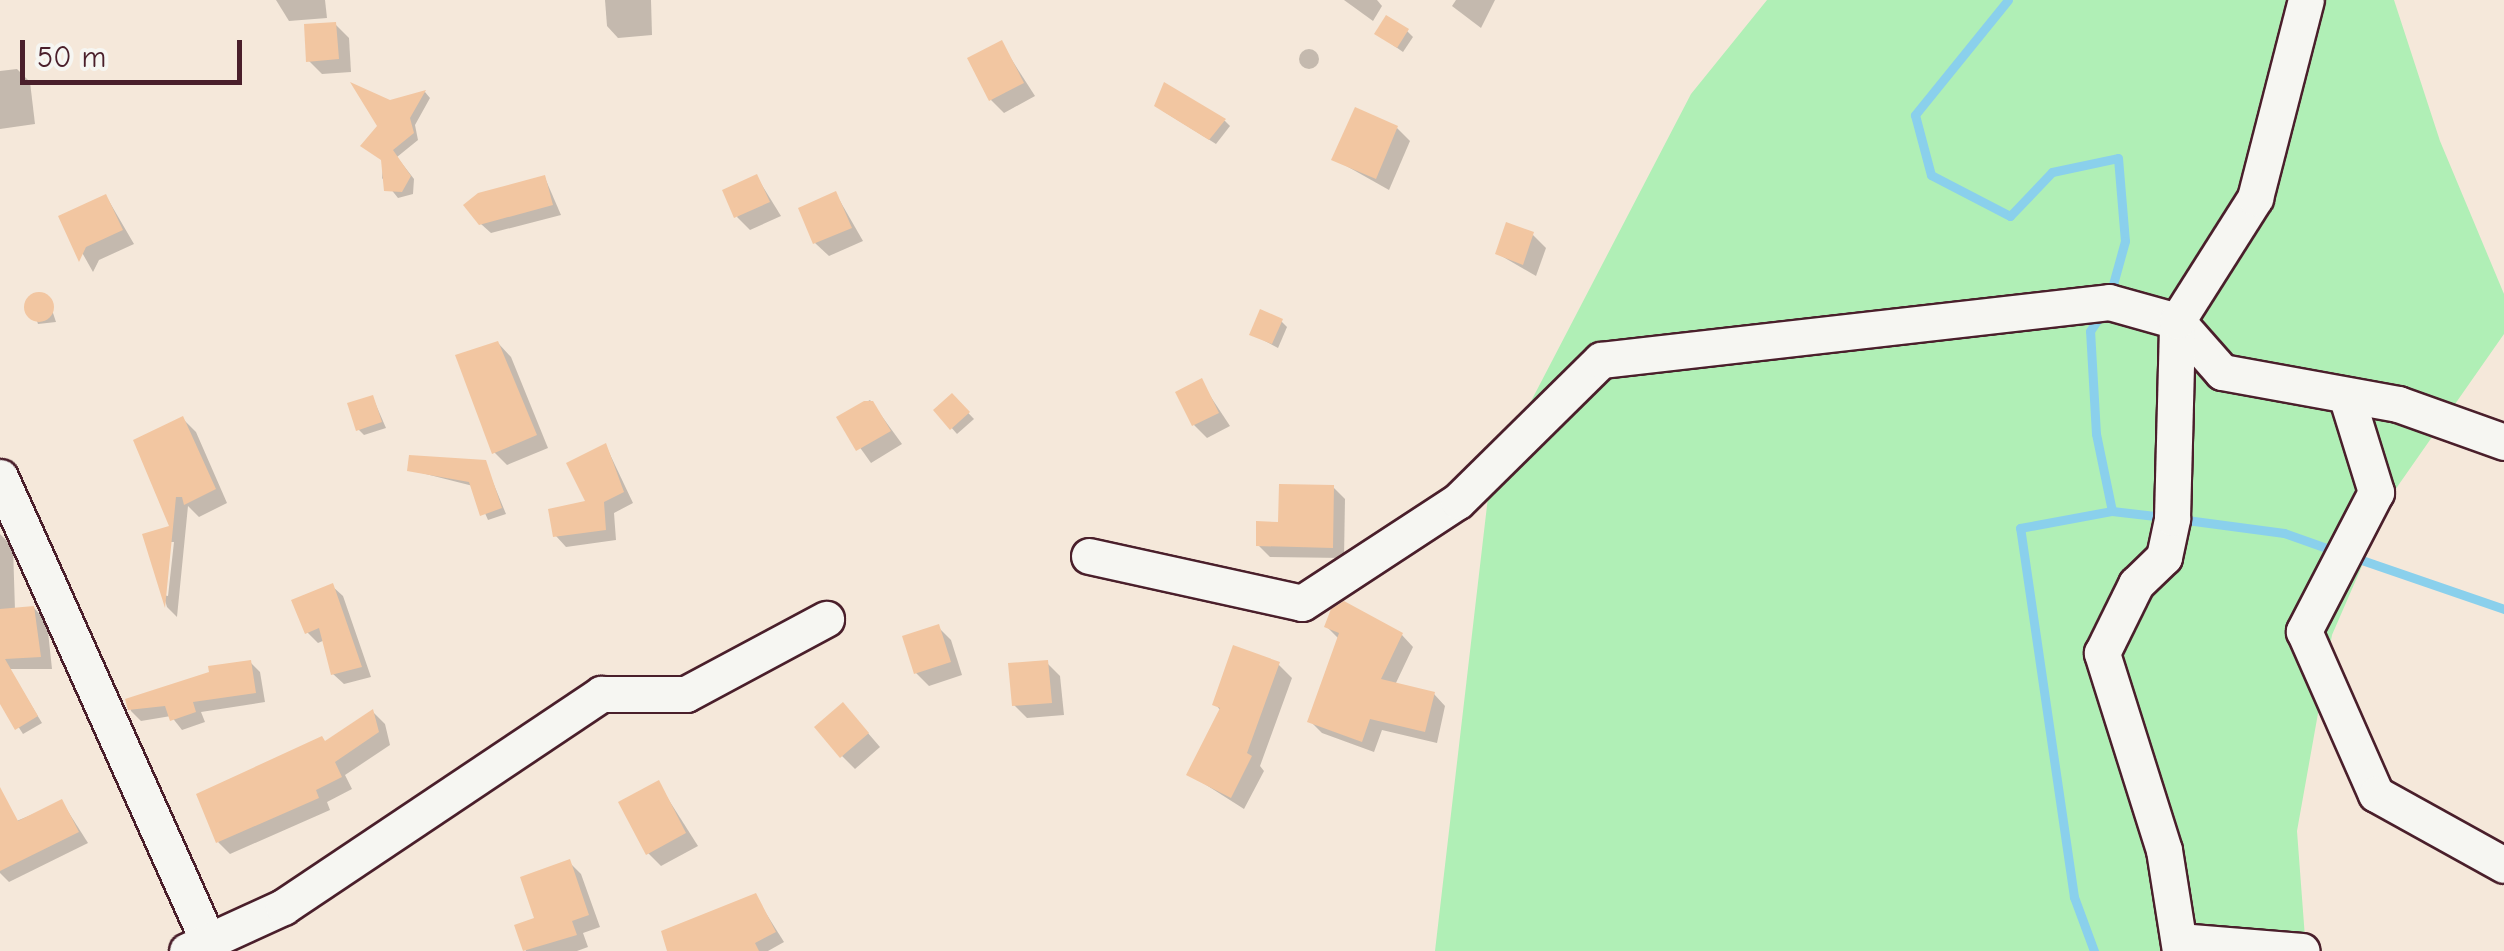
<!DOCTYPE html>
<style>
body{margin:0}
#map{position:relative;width:2504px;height:951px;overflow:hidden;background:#f5e8da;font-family:"Comic Neue",sans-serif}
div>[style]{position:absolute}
.green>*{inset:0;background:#b0efb6}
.shadow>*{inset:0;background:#0003}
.round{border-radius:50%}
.stream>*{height:9px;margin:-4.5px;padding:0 4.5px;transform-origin:4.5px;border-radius:4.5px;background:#8ad0ec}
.building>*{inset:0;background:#f2c6a1}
.roads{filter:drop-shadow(2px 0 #4a1f2b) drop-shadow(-2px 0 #4a1f2b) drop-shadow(0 2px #4a1f2b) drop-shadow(0 -2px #4a1f2b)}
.minor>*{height:35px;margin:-17.5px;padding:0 17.5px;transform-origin:17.5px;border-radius:17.5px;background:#f6f6f2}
span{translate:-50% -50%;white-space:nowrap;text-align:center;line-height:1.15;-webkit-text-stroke:10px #f6f6f2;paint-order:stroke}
.scale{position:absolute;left:20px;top:40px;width:222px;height:45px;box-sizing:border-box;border:5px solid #4a1f2b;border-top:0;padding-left:12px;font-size:30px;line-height:35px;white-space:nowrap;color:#4a1f2b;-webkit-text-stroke:8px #f6f6f2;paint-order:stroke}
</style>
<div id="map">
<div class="green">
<div style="clip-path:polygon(1767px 0,2394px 0,2440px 141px,2504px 294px,2504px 334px,2395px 490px,2332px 635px,2297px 831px,2306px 951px,1435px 951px,1490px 480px,1691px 94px)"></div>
</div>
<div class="shadow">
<div style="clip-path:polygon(276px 0,325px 0,327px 18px,289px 21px)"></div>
<div style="clip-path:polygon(605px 0,651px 0,652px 35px,618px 38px,607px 26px)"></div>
<div style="clip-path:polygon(1344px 0,1377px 0,1382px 6px,1373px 21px)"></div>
<div style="clip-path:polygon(1456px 0,1495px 0,1481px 28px,1452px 6px)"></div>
<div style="clip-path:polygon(336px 25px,349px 38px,351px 72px,322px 74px,309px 61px)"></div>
<div style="clip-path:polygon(1407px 31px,1413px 37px,1403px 52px,1377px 34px)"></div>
<div style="clip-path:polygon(1001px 43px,1035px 96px,1004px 113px,991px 100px)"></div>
<div class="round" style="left:1299px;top:49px;width:20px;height:20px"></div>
<div style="clip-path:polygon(17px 69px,30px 82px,35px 124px,0 129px,0 71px)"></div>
<div style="clip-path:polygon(425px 92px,430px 98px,415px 125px,418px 140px,397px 157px,414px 179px,413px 194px,398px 198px,382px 178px,389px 103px)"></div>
<div style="clip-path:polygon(1163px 111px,1225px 121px,1230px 126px,1216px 144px)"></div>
<div style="clip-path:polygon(1397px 128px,1410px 141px,1389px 190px,1334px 159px)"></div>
<div style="clip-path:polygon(757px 177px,781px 216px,750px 230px,737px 217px)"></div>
<div style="clip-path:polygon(545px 178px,561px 215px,491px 233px,481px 224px)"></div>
<div style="clip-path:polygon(836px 194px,863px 241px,829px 256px,815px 243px)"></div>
<div style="clip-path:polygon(106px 196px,134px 244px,99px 260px,93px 272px,62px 217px)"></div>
<div style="clip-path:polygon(1533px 235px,1546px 248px,1536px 276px,1498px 254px)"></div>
<div style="clip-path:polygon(48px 298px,56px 322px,38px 324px,30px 300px)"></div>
<div style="clip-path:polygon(1281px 321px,1287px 327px,1278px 348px,1252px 334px)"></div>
<div style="clip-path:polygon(498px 343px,511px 357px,548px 448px,507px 465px,494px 452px)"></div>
<div style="clip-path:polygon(1201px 382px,1230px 426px,1207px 438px,1194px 425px)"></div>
<div style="clip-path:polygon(952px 396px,974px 419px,957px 434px,936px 410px)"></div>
<div style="clip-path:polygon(373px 398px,386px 428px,364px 435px,358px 429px)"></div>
<div style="clip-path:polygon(870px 400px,902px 444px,871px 463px,839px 418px)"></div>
<div style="clip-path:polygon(evenodd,183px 419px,196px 432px,227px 503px,199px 517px,188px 506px,177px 617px,167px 607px,145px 536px,172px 528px,183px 419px,169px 542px,174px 542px,168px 596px,163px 595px,169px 542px)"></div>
<div style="clip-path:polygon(606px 446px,633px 503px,614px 513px,616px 540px,566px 547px,556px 536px,589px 503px)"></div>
<div style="clip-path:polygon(485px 463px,506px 514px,488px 520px,473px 486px,410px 470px)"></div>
<div style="clip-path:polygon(1333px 487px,1345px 499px,1344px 558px,1270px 557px,1258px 545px)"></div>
<div style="clip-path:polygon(0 534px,13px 547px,15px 610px,34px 608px,47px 622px,52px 669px,0 669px)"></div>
<div style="clip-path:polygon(332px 586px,343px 596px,371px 677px,344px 684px,333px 674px,325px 640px,318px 643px,307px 632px)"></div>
<div style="clip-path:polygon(938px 627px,951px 640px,962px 675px,929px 686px,916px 673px)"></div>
<div style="clip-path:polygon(1327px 627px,1402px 635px,1413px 647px,1395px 685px,1434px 694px,1445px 706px,1437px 743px,1382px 730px,1374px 752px,1322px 733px,1310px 721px,1340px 640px)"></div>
<div style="clip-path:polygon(250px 662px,260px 672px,265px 702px,201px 712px,205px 722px,182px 730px,171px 716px,141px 721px,131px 711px,128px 701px)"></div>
<div style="clip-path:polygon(1047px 663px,1060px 676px,1064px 715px,1027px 718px,1014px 705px)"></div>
<div style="clip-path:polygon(1278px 664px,1292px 678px,1260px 766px,1264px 771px,1244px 809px,1189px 774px,1221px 711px,1215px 704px)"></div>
<div style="clip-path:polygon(24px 693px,42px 723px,23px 734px,0 698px)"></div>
<div style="clip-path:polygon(373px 712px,385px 724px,390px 745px,345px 775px,352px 789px,327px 802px,330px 810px,230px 854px,218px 842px,326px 743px)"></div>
<div style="clip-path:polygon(855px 718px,880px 747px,855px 769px,842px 756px)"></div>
<div style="clip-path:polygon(658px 783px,698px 846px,661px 866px,648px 853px)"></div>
<div style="clip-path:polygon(62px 802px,88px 843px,9px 882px,0 873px,0 828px)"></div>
<div style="clip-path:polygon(569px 862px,581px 874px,600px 927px,583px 933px,588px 947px,577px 951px,526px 951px,517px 926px,537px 919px)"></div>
<div style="clip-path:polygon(755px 896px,784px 942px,768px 951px,670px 951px)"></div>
</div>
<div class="stream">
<div style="left:2008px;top:0;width:148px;rotate:129deg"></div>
<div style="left:1915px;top:115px;width:62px;rotate:75.1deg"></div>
<div style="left:1931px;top:175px;width:89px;rotate:27.4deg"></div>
<div style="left:2010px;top:216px;width:61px;rotate:-46.3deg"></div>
<div style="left:2052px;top:172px;width:67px;rotate:-12deg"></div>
<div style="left:2118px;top:158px;width:83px;rotate:85.2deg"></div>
<div style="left:2125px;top:241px;width:56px;rotate:105.5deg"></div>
<div style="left:2112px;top:511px;width:52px;rotate:6.6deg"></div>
<div style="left:2179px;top:519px;width:106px;rotate:7.6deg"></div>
<div style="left:2284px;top:533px;width:54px;rotate:19.4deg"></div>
<div style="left:2350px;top:556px;width:163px;rotate:19deg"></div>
<div style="left:2094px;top:951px;width:58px;rotate:-110.3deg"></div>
<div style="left:2074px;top:897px;width:373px;rotate:-98.3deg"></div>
<div style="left:2020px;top:528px;width:94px;rotate:-10.5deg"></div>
<div style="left:2112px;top:511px;width:79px;rotate:-101.7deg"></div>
<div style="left:2096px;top:434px;width:103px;rotate:-93.3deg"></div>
<div style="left:2090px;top:331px;width:22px;rotate:-56deg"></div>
</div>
<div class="building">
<div style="clip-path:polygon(1386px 15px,1409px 29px,1397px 48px,1374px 34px)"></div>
<div style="clip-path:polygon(336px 22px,339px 59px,306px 62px,304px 24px)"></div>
<div style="clip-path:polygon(1002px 40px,1024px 83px,989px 101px,967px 58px)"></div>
<div style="clip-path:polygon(350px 82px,390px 100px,426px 90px,410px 118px,414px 133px,393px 150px,411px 176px,402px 192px,384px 191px,381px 160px,360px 146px,377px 126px)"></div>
<div style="clip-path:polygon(1164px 82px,1226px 119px,1209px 140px,1154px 106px)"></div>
<div style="clip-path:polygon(1355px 107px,1398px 126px,1376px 179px,1331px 160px)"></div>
<div style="clip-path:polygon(757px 174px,770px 202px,734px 218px,722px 190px)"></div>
<div style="clip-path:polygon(545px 175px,553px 205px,479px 225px,463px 205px,478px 193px)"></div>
<div style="clip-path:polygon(836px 191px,852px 228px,813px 244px,798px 208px)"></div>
<div style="clip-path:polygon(106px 194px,123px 230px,86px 247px,79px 262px,58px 216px)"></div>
<div style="clip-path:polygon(1506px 222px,1534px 232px,1523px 265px,1495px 254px)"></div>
<div class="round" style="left:24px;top:292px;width:30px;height:30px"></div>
<div style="clip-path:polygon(1260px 309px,1283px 319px,1272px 344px,1249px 335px)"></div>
<div style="clip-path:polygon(498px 341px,537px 435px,492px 454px,455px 355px)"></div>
<div style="clip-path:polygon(1202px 378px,1219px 413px,1192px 426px,1175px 392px)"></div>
<div style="clip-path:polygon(952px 393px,970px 412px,950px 430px,933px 410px)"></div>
<div style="clip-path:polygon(373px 395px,382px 422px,356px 431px,347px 403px)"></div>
<div style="clip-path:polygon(864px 401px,873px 401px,891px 431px,856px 451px,836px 417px)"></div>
<div style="clip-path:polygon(183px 416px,216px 489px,184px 505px,182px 497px,176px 497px,165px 608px,142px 534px,169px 526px,133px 440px)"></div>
<div style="clip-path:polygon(606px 443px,624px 492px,604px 502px,606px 530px,553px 537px,548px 509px,585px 501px,566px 463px)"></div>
<div style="clip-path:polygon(409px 455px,486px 460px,502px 508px,480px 516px,469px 482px,407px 471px)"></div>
<div style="clip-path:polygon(1279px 484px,1334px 485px,1333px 548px,1256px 546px,1256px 521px,1278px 522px)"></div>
<div style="clip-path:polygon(333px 583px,362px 667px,331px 675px,319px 628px,305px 634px,291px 600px)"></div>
<div style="clip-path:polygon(1344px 601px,1403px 633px,1381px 679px,1435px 692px,1425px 732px,1370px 719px,1362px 742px,1307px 722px,1339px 633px,1324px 627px,1331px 609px)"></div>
<div style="clip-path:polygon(34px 606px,41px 657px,5px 659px,38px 716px,15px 730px,0 704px,0 609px)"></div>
<div style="clip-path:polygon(939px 624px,951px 662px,914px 674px,902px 636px)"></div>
<div style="clip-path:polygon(1233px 645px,1280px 662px,1247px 753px,1252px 756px,1231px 798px,1186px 775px,1220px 708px,1212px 705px)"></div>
<div style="clip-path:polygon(251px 660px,256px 693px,193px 702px,196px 712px,170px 721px,165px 706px,128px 710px,125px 699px,209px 672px,208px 666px)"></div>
<div style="clip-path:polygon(1048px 660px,1052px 703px,1012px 706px,1008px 663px)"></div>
<div style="clip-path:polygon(843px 702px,869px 733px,840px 758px,814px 727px)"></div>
<div style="clip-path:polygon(373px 709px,379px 732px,335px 762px,342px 777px,316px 790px,319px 798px,216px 843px,196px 794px,322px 736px,325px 741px)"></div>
<div style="clip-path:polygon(659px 780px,686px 833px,646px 855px,618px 802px)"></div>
<div style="clip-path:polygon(0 787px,18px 821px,62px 799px,79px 832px,0 871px)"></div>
<div style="clip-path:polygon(570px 859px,589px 915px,572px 921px,577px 935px,523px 951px,514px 925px,534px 918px,520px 877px)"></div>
<div style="clip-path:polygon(756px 893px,776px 932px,755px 943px,759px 951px,667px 951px,661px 931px)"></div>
</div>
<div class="roads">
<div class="minor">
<div style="left:2346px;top:395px;width:102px;rotate:72.8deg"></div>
<div style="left:2376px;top:492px;width:157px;rotate:117.4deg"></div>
<div style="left:2304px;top:631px;width:178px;rotate:66.2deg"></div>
<div style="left:2376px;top:794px;width:146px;rotate:29deg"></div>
<div style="left:0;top:477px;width:508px;rotate:65.85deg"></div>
<div style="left:1089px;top:556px;width:218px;rotate:12.4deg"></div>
<div style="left:1302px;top:603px;width:186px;rotate:-33.2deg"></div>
<div style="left:1458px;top:501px;width:201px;rotate:-44.6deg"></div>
<div style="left:1601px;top:360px;width:511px;rotate:-6.51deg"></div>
<div style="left:2109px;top:302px;width:71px;rotate:15.6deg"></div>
<div style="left:2177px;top:321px;width:68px;rotate:48.6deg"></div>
<div style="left:2222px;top:372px;width:179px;rotate:10.3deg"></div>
<div style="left:2398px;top:404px;width:113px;rotate:19.7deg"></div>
<div style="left:2179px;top:941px;width:123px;rotate:4.6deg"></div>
<div style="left:187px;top:951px;width:106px;rotate:-24.6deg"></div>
<div style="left:283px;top:907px;width:383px;rotate:-33.8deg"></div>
<div style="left:601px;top:694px;width:85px"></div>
<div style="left:686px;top:694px;width:159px;rotate:-28.2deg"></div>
<div style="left:2180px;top:951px;width:102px;rotate:-99deg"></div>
<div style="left:2164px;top:850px;width:207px;rotate:-107.5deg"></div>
<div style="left:2102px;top:653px;width:77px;rotate:-63.8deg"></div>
<div style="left:2136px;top:584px;width:39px;rotate:-44deg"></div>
<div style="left:2164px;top:557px;width:40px;rotate:-78deg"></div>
<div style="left:2172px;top:518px;width:197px;rotate:-88.5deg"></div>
<div style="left:2177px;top:321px;width:146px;rotate:-57.6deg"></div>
<div style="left:2255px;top:198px;width:204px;rotate:-75.6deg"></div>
</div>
</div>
<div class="scale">50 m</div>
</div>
